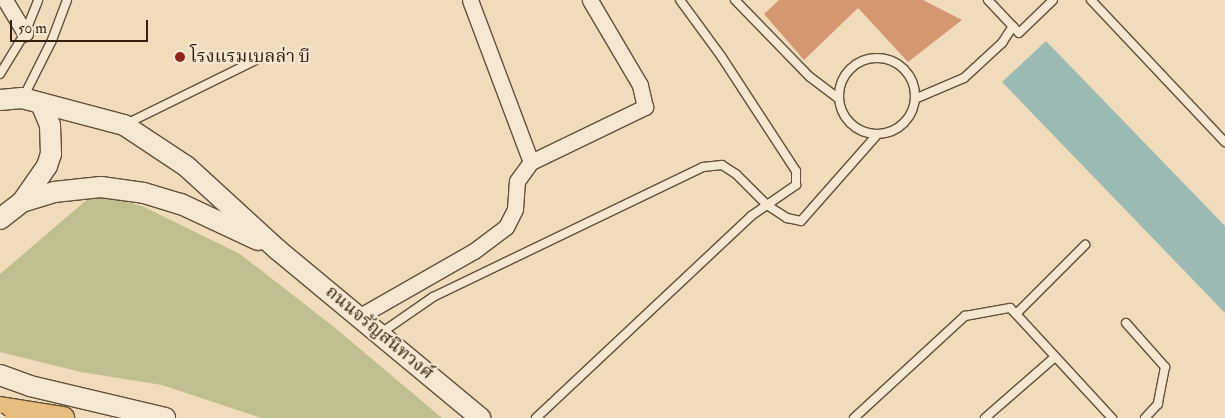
<!DOCTYPE html>
<meta charset="utf-8">
<style>
body{margin:0}
#map{position:relative;width:1225px;height:418px;overflow:hidden;background:#f0dcbb;font-family:"IM FELL Double Pica","Noto Serif Thai",serif}
div>[style]{position:absolute}
.green>*{inset:0;background:#bebf8d}
.water>*{inset:0;background:#9bbab4}
.building>*{inset:0;background:#d59772}
.roads{filter:drop-shadow(1px 0 #625039) drop-shadow(-1px 0 #625039) drop-shadow(0 1px #625039) drop-shadow(0 -1px #625039)}
.lane>*{height:8px;margin:-4px;padding:0 4px;transform-origin:4px;border-radius:4px;background:#f5e8d3}
.lane>.ring{margin:-4px;padding:0;box-sizing:content-box;background:none;border:8px solid #f5e8d3;border-radius:50%}
.street>*{height:15px;margin:-7.5px;padding:0 7.5px;transform-origin:7.5px;border-radius:7.5px;background:#f5e8d3}
.secondary>*{height:20px;margin:-10px;padding:0 10px;transform-origin:10px;border-radius:10px;background:#f5e8d3}
.primary>*{height:22px;margin:-11px;padding:0 11px;transform-origin:11px;border-radius:11px;background:#e8be7e}
.rail>*{height:5.5px;margin-top:-2.75px;transform-origin:0;background:repeating-linear-gradient(90deg,#f5e8d3 0 11px,#33210e 0 22px);box-sizing:border-box;border-block:1px solid #33210e}
.dots>*{width:14px;height:14px;translate:-50% -50%;box-sizing:border-box;border:2px solid #f5e8d3;border-radius:50%}
span{translate:-50% -50%;white-space:nowrap;text-align:center;line-height:1.15;-webkit-text-stroke:4.5px #f5e8d3;paint-order:stroke}
.poi-label{font-size:18px;color:#33210e}
.left{translate:0 -50%;text-align:left}
.street-label{font-size:18px;color:#33210e}
.scale{position:absolute;left:10px;top:20px;width:138px;height:22px;box-sizing:border-box;border:2px solid #33210e;border-top:0;padding-left:6px;font-size:15px;line-height:18px;white-space:nowrap;color:#33210e;-webkit-text-stroke:4px #f5e8d3;paint-order:stroke}
</style>
<div id="map">
<div class="green">
<div style="clip-path:polygon(104px 196px,142px 206px,240px 254px,334px 327px,442px 418px,261px 418px,162px 385px,81px 372px,0 352px,0 274px,90px 197px)"></div>
</div>
<div class="water">
<div style="clip-path:polygon(1046px 41px,1225px 226px,1225px 313px,1002px 82px)"></div>
</div>
<div class="building">
<div style="clip-path:polygon(779px 0,923px 0,962px 20px,908px 62px,858px 8px,804px 60px,764px 14px)"></div>
</div>
<div class="roads">
<div class="lane">
<div style="left:735px;top:0;width:107px;rotate:45.8deg"></div>
<div style="left:810px;top:77px;width:34px;rotate:37deg"></div>
<div style="left:988px;top:0;width:45px;rotate:46.8deg"></div>
<div style="left:1019px;top:33px;width:47px;rotate:-44.1deg"></div>
<div style="left:1091px;top:0;width:195px;rotate:46.7deg"></div>
<div class="ring" style="left:839px;top:58px;width:68px;height:68px"></div>
<div style="left:0;top:74px;width:48px;rotate:-58.6deg"></div>
<div style="left:25px;top:33px;width:35px;rotate:-68deg"></div>
<div style="left:23px;top:98px;width:65px;rotate:-63.4deg"></div>
<div style="left:52px;top:40px;width:43px;rotate:-69.4deg"></div>
<div style="left:917px;top:98px;width:51px;rotate:-23.1deg"></div>
<div style="left:964px;top:78px;width:52px;rotate:-42.6deg"></div>
<div style="left:1002px;top:43px;width:20px;rotate:-57deg"></div>
<div style="left:126px;top:124px;width:145px;rotate:-26.2deg"></div>
<div style="left:1016px;top:314px;width:142px;rotate:47.3deg"></div>
<div style="left:1126px;top:323px;width:59px;rotate:48.4deg"></div>
<div style="left:1165px;top:367px;width:38px;rotate:101deg"></div>
<div style="left:1158px;top:404px;width:19px;rotate:133deg"></div>
<div style="left:381px;top:333px;width:63px;rotate:-34.7deg"></div>
<div style="left:433px;top:297px;width:300px;rotate:-25.7deg"></div>
<div style="left:703px;top:167px;width:19px;rotate:-6deg"></div>
<div style="left:722px;top:165px;width:17px;rotate:33deg"></div>
<div style="left:736px;top:174px;width:44px;rotate:45deg"></div>
<div style="left:767px;top:205px;width:24px;rotate:33deg"></div>
<div style="left:787px;top:218px;width:14px;rotate:12deg"></div>
<div style="left:801px;top:221px;width:113px;rotate:-48.6deg"></div>
<div style="left:536px;top:418px;width:295px;rotate:-43.2deg"></div>
<div style="left:751px;top:216px;width:55px;rotate:-34.6deg"></div>
<div style="left:796px;top:185px;width:14px;rotate:-90deg"></div>
<div style="left:796px;top:171px;width:137px;rotate:-123.1deg"></div>
<div style="left:721px;top:56px;width:69px;rotate:-126.2deg"></div>
<div style="left:854px;top:418px;width:151px;rotate:-42.6deg"></div>
<div style="left:965px;top:316px;width:46px;rotate:-10.1deg"></div>
<div style="left:1010px;top:308px;width:8px;rotate:45deg"></div>
<div style="left:1016px;top:314px;width:98px;rotate:-45deg"></div>
<div style="left:985px;top:418px;width:93px;rotate:-41.1deg"></div>
</div>
<div class="street">
<div style="left:5px;top:0;width:39px;rotate:59deg"></div>
<div style="left:470px;top:0;width:173px;rotate:69.4deg"></div>
<div style="left:360px;top:316px;width:131px;rotate:-29.7deg"></div>
<div style="left:474px;top:251px;width:40px;rotate:-37deg"></div>
<div style="left:506px;top:227px;width:20px;rotate:-63deg"></div>
<div style="left:515px;top:209px;width:28px;rotate:-86deg"></div>
<div style="left:517px;top:181px;width:24px;rotate:-54deg"></div>
<div style="left:531px;top:162px;width:127px;rotate:-25.8deg"></div>
<div style="left:645px;top:107px;width:23px;rotate:-103deg"></div>
<div style="left:640px;top:85px;width:99px;rotate:-120.5deg"></div>
</div>
<div class="secondary">
<div style="left:0;top:100px;width:22px;rotate:-5deg"></div>
<div style="left:22px;top:98px;width:106px;rotate:14.8deg"></div>
<div style="left:124px;top:125px;width:74px;rotate:33.5deg"></div>
<div style="left:186px;top:166px;width:125px;rotate:42.4deg"></div>
<div style="left:278px;top:250px;width:263px;rotate:39.7deg"></div>
<div style="left:22px;top:202px;width:44px;rotate:-55.2deg"></div>
<div style="left:47px;top:166px;width:13px;rotate:-72deg"></div>
<div style="left:51px;top:154px;width:29px;rotate:-92deg"></div>
<div style="left:50px;top:125px;width:21px;rotate:-113deg"></div>
<div style="left:0;top:219px;width:28px;rotate:-38deg"></div>
<div style="left:22px;top:202px;width:34px;rotate:-17deg"></div>
<div style="left:54px;top:192px;width:47px;rotate:-6.1deg"></div>
<div style="left:101px;top:187px;width:43px;rotate:7.9deg"></div>
<div style="left:144px;top:193px;width:39px;rotate:17deg"></div>
<div style="left:181px;top:204px;width:85px;rotate:25.1deg"></div>
<div style="left:0;top:375px;width:32px;rotate:20deg"></div>
<div style="left:30px;top:386px;width:139px;rotate:13.3deg"></div>
</div>
<div class="primary">
<div style="left:0;top:408px;width:64px;rotate:9deg"></div>
</div>
</div>
<div class="rail">
<div style="left:0;top:415px;width:5px;rotate:37deg"></div>
</div>
<div class="dots">
<div style="left:180px;top:57px;background:#8f2418"></div>
</div>
<div class="poi-label">
<span class="left" style="left:190px;top:57px">โรงแรมเบลล่า บี</span>
</div>
<div class="street-label">
<span style="left:379px;top:333px;rotate:40deg">ถนนจรัญสนิทวงศ์</span>
</div>
<div class="scale">50 m</div>
</div>
